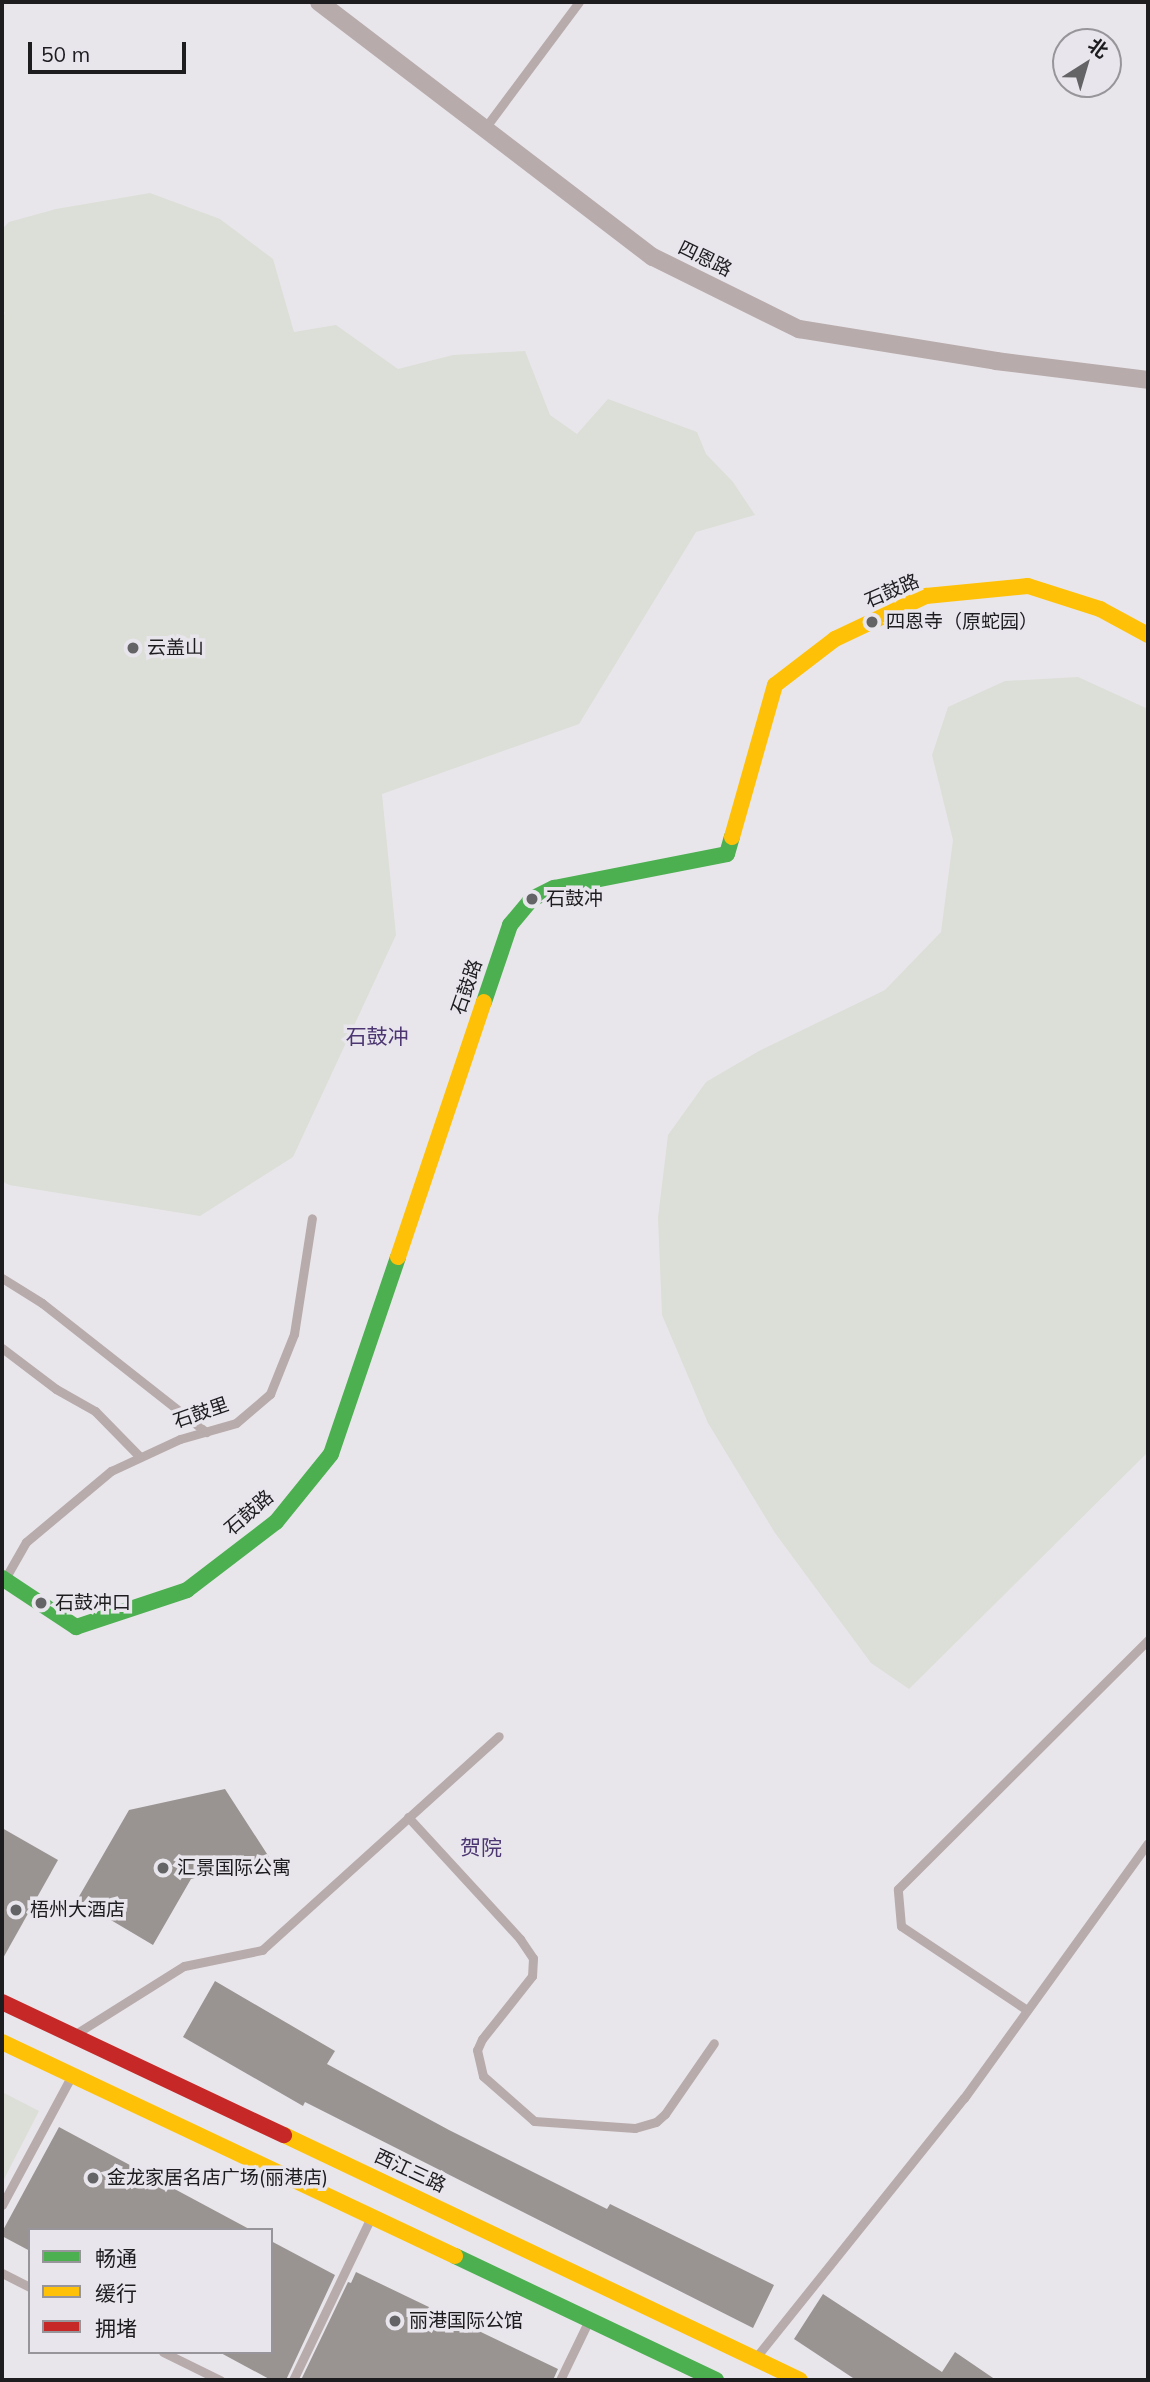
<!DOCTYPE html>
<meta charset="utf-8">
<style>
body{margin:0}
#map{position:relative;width:1150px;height:2382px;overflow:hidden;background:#e8e6eb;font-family:Mulish,"Noto Sans SC",sans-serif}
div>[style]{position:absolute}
.green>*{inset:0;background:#dcdfd7}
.building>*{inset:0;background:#999492}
.lane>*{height:9px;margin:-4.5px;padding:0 4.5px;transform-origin:4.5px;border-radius:4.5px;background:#b8abab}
.street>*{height:18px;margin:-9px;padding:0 9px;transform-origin:9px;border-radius:9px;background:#b8abab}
.fast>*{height:16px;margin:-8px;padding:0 8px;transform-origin:8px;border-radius:8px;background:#4caf50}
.slow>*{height:16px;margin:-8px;padding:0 8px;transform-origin:8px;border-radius:8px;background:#ffc107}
.jam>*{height:16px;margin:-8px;padding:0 8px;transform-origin:8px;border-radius:8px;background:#c62828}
.dots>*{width:19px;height:19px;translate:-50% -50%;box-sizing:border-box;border:4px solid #e8e5ec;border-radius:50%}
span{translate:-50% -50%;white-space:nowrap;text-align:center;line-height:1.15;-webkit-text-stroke:7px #e8e5ec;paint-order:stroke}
.street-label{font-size:19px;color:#1d1c1f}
.poi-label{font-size:19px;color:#1d1c1f}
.left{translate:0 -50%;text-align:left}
.neighbourhood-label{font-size:21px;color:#4b3672}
.frame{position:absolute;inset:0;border:4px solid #1d1c1f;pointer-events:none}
.legend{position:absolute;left:28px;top:2228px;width:245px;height:126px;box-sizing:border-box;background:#e8e5ec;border:2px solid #97959a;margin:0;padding:9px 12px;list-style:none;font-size:21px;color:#1d1c1f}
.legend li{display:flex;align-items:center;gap:14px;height:35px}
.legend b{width:35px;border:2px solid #97959a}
.north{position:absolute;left:1052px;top:28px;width:70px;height:70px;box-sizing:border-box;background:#e8e5ec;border:2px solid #97959a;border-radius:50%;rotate:37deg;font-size:19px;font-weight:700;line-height:28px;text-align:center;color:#1d1c1f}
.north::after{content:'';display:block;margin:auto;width:24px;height:32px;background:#646366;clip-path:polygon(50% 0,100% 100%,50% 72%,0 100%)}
.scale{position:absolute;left:28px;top:42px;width:158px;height:32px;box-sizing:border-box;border:4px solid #1d1c1f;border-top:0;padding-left:9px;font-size:21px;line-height:24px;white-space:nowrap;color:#1d1c1f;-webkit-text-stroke:5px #e8e5ec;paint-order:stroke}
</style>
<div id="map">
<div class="green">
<div style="clip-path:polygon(150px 193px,220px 219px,273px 259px,294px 332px,336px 325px,398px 369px,453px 355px,525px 351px,550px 415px,577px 434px,608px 399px,697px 432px,706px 454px,733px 482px,755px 515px,696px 532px,579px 724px,382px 794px,396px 935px,293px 1157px,200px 1216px,9px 1185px,2px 1181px,2px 316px,5px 313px,2px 309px,2px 229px,9px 222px,56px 209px)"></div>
<div style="clip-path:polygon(1078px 677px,1148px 709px,1148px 1452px,909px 1689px,871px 1663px,775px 1533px,708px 1423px,662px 1315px,658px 1218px,668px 1135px,706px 1082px,759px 1051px,885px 990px,941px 932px,953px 840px,932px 755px,948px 707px,1005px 681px)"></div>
<div style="clip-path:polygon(2px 2092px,39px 2111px,2px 2183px)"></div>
</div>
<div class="building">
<div style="clip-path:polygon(225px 1789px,269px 1857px,191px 1879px,153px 1945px,77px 1900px,129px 1810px)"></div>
<div style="clip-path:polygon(2px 1828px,58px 1860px,2px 1960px)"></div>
<div style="clip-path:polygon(215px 1981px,335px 2051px,327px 2064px,449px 2130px,607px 2209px,610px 2204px,774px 2285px,753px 2328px,305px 2102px,303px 2106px,183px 2037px)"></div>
<div style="clip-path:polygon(59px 2127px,251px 2230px,30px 2230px,30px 2251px,2px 2236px,2px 2232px)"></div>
<div style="clip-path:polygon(271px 2241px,335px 2275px,286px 2380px,271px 2380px,219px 2352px,271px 2352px)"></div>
<div style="clip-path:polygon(356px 2272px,558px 2369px,553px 2380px,301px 2380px,348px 2282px,351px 2283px)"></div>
<div style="clip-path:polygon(823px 2294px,942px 2372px,955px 2352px,996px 2380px,856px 2380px,794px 2339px)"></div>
</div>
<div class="lane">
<div style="left:485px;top:128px;width:157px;rotate:-53.3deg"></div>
<div style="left:2px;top:1278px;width:47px;rotate:32deg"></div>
<div style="left:42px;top:1303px;width:209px;rotate:38.2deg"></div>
<div style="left:2px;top:1348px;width:68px;rotate:37.2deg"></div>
<div style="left:56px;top:1389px;width:45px;rotate:29.4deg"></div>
<div style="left:95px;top:1411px;width:63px;rotate:45.6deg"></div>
<div style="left:6px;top:1577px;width:40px;rotate:-60.3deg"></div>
<div style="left:26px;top:1542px;width:111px;rotate:-39.9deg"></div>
<div style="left:111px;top:1471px;width:76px;rotate:-24.9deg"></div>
<div style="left:180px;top:1439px;width:58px;rotate:-15.9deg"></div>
<div style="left:236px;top:1423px;width:45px;rotate:-40.5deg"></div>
<div style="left:270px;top:1394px;width:65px;rotate:-68.2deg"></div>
<div style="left:294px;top:1334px;width:117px;rotate:-81.2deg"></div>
<div style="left:408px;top:1817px;width:166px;rotate:47.4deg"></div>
<div style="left:520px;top:1939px;width:23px;rotate:56deg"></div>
<div style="left:533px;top:1958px;width:18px;rotate:93deg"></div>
<div style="left:532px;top:1976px;width:80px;rotate:128.4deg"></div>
<div style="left:482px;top:2039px;width:12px;rotate:114deg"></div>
<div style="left:477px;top:2050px;width:27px;rotate:77deg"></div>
<div style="left:483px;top:2076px;width:68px;rotate:41.4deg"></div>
<div style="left:534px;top:2121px;width:101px;rotate:4deg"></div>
<div style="left:635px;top:2128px;width:22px;rotate:-16deg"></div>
<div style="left:656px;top:2122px;width:12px;rotate:-42deg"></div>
<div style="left:665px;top:2114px;width:86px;rotate:-55.4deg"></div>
<div style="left:1027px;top:2010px;width:151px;rotate:-146.3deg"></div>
<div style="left:901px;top:1926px;width:37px;rotate:-95deg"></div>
<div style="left:898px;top:1889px;width:353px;rotate:-44.9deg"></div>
<div style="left:77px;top:2033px;width:126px;rotate:-32.1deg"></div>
<div style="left:184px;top:1966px;width:80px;rotate:-11.6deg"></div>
<div style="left:262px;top:1950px;width:319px;rotate:-42.1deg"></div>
<div style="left:2px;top:2205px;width:145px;rotate:-61.7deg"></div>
<div style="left:2px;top:2273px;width:31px;rotate:27deg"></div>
<div style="left:163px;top:2352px;width:64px;rotate:26.2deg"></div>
<div style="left:757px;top:2356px;width:331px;rotate:-51.3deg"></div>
<div style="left:964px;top:2098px;width:314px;rotate:-54.2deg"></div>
<div style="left:293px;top:2380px;width:178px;rotate:-64.4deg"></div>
<div style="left:560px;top:2380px;width:64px;rotate:-64.2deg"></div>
</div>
<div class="street">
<div style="left:319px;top:2px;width:420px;rotate:37.4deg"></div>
<div style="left:653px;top:257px;width:163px;rotate:26.3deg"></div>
<div style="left:799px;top:329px;width:200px;rotate:9.2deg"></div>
<div style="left:996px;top:361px;width:153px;rotate:7.1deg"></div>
</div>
<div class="fast">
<div style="left:484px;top:1002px;width:81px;rotate:-71.3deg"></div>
<div style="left:510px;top:925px;width:34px;rotate:-50deg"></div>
<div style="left:532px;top:899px;width:25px;rotate:-27deg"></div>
<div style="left:554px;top:888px;width:176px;rotate:-11.1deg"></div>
<div style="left:727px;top:854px;width:18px;rotate:-74deg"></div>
<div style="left:2px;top:1578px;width:89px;rotate:33.5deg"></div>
<div style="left:76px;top:1627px;width:117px;rotate:-18.4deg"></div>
<div style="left:187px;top:1590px;width:112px;rotate:-37.4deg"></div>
<div style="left:276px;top:1522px;width:87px;rotate:-51deg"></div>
<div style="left:331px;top:1454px;width:208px;rotate:-71.2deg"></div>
<div style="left:455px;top:2256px;width:289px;rotate:25.4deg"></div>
</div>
<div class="slow">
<div style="left:732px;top:837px;width:158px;rotate:-74.2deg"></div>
<div style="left:775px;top:685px;width:76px;rotate:-37.5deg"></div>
<div style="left:835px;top:639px;width:101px;rotate:-25.3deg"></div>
<div style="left:926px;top:596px;width:102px;rotate:-5.6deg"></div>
<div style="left:1028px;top:586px;width:76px;rotate:17.7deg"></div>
<div style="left:1100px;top:609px;width:55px;rotate:28.4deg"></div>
<div style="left:398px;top:1257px;width:269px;rotate:-71.4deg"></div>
<div style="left:2px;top:2042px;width:501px;rotate:25.29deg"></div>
<div style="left:284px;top:2135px;width:571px;rotate:25.4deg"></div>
</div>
<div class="jam">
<div style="left:2px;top:2002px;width:312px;rotate:25.3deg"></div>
</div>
<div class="dots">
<div style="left:872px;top:622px;background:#646366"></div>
<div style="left:133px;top:648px;background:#646366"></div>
<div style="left:532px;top:899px;background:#646366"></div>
<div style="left:41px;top:1603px;background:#646366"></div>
<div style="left:163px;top:1868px;background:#646366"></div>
<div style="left:16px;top:1910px;background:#646366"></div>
<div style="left:93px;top:2178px;background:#646366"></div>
<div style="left:395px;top:2321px;background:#646366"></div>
</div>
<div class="street-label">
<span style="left:705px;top:259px;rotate:26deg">四恩路</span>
<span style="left:892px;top:591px;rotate:-23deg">石鼓路</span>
<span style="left:467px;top:987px;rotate:-71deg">石鼓路</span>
<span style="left:201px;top:1413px;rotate:-19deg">石鼓里</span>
<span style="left:249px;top:1513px;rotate:-41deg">石鼓路</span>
<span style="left:410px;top:2171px;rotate:25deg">西江三路</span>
</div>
<div class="poi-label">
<span class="left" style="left:886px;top:622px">四恩寺（原蛇园）</span>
<span class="left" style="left:147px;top:648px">云盖山</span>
<span class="left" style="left:546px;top:899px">石鼓冲</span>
<span class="left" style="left:55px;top:1603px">石鼓冲口</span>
<span class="left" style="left:177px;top:1868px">汇景国际公寓</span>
<span class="left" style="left:30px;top:1910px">梧州大酒店</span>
<span class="left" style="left:107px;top:2178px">金龙家居名店广场(丽港店)</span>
<span class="left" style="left:409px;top:2321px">丽港国际公馆</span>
</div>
<div class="neighbourhood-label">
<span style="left:377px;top:1036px">石鼓冲</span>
<span style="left:481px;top:1847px">贺院</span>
</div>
<div class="frame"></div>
<ul class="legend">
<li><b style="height:9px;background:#4caf50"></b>畅通</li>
<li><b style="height:9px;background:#ffc107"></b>缓行</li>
<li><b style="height:9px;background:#c62828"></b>拥堵</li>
</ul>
<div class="north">北</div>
<div class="scale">50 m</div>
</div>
